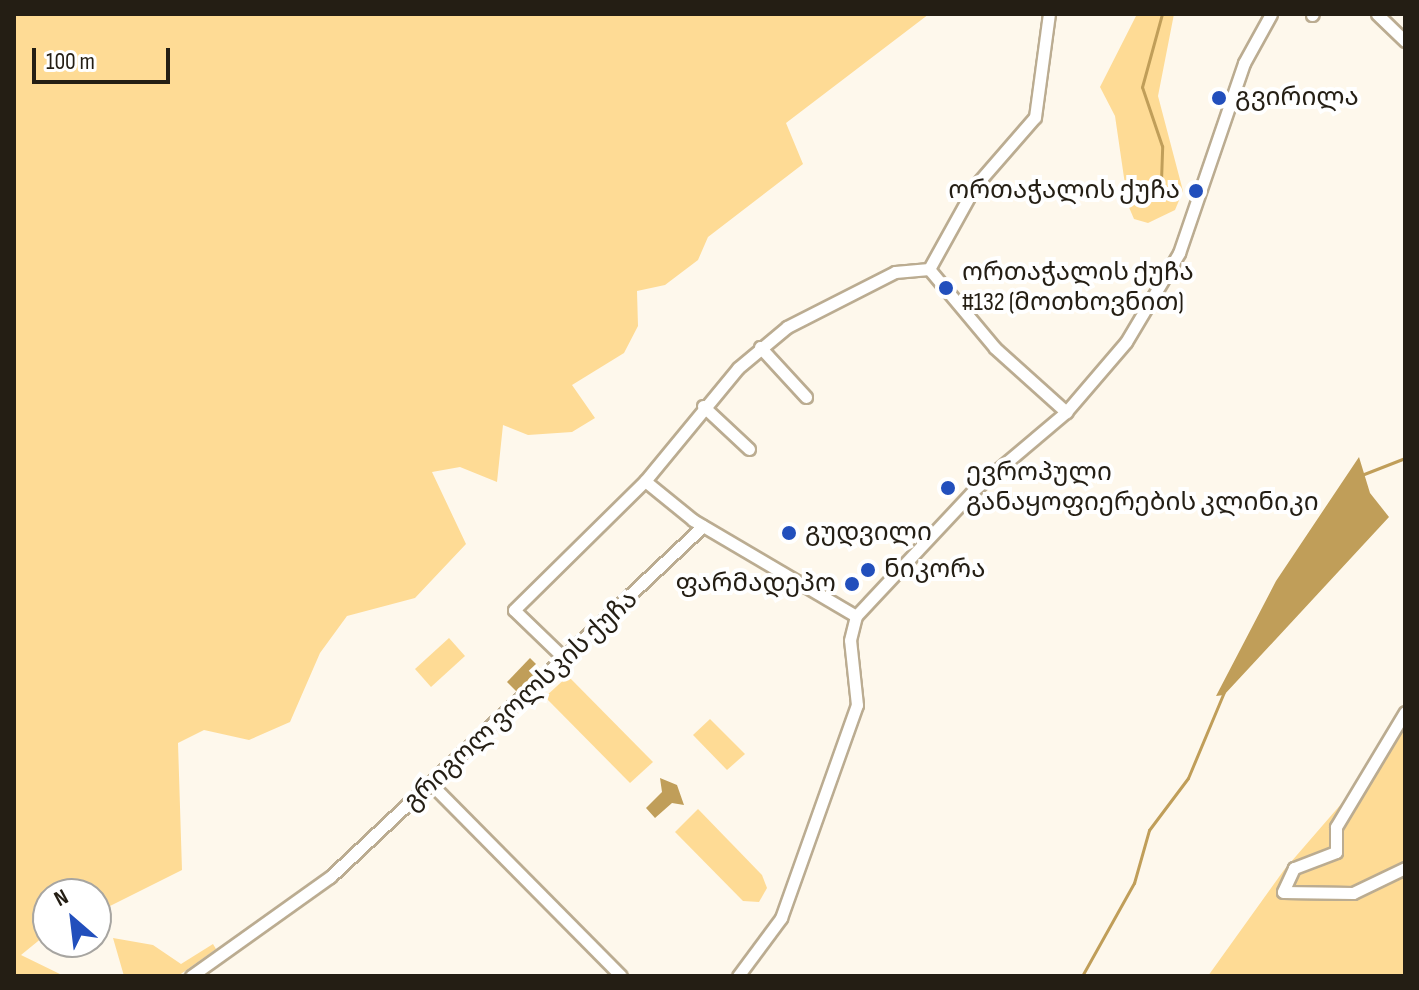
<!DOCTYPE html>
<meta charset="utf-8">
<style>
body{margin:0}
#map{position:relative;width:1419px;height:990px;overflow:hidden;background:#fef8ec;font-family:"Sofia Sans Condensed","Noto Sans Georgian",sans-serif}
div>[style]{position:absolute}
.green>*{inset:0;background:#fedb95}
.water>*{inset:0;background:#c09e59}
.stream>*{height:3px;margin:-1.5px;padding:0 1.5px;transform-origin:1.5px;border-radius:1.5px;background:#c09e59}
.roads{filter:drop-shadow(2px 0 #bbac91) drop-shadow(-2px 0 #bbac91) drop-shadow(0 2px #bbac91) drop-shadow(0 -2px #bbac91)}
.minor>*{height:11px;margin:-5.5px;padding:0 5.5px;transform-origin:5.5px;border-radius:5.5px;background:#fff}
.dots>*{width:22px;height:22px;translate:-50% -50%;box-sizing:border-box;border:4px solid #fff;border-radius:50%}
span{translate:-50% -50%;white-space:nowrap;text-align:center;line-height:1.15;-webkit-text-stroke:8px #fff;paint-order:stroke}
.poi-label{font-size:26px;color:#241e14}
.left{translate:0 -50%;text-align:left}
.right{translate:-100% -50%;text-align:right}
.street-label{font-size:26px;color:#241e14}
.frame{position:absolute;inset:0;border:16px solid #241e14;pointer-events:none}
.north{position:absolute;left:32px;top:878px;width:80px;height:80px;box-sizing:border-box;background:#fff;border:2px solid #a7a5a1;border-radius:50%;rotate:332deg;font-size:22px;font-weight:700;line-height:32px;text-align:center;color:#241e14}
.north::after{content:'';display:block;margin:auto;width:28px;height:36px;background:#224fbc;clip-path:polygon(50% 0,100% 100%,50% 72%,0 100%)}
.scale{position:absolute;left:32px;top:48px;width:138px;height:36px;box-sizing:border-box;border:4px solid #241e14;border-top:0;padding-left:10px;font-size:24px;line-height:28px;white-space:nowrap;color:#241e14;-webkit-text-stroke:6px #fff;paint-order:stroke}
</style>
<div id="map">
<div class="green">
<div style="clip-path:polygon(14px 14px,929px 14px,786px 123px,803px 164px,708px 237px,698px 260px,665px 285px,637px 291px,638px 326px,624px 353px,572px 385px,595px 418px,572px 432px,528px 435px,503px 425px,497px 482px,460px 467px,432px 472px,466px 544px,415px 598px,347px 616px,320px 653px,290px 722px,249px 740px,204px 730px,178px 743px,182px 870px,96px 913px,96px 894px,48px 894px,48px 933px,21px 955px,64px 976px,14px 976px)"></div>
<div style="clip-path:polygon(1137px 14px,1174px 14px,1158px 96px,1183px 191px,1175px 210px,1148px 223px,1134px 219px,1128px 205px,1115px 116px,1100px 87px)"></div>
<div style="clip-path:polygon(449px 638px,465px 656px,431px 687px,415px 669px)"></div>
<div style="clip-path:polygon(568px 676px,653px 762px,630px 783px,545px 697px)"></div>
<div style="clip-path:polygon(1405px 705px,1405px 976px,1208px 976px,1284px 870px,1368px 773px)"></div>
<div style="clip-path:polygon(710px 719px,745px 754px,727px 770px,693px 735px)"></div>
<div style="clip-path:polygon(698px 809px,762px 875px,767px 888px,759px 902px,743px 901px,675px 832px)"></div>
<div style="clip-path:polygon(113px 938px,153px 945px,181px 964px,213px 944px,216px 949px,178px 976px,124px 976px)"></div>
</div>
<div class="water">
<div style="clip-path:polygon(1359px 457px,1370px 493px,1389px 517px,1224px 695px,1216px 696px,1276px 581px)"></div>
<div style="clip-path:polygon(530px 658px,540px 668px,517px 692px,507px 682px)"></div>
<div style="clip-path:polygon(660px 778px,677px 785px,684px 805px,672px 803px,655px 818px,646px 808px,662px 792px)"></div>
</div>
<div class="stream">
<div style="left:1161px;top:181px;width:35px;rotate:-88deg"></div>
<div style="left:1162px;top:146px;width:62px;rotate:-108.7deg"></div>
<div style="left:1142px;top:87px;width:76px;rotate:-74.7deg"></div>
<div style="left:1364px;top:474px;width:44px;rotate:-21.3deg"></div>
<div style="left:1082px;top:976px;width:107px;rotate:-60.8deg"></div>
<div style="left:1134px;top:883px;width:55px;rotate:-74.2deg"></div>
<div style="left:1149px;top:830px;width:65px;rotate:-53.1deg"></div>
<div style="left:1188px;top:778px;width:93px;rotate:-67.3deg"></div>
</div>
<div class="roads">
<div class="minor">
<div style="left:1377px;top:14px;width:39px;rotate:44deg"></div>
<div style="left:1312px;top:15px;width:1px;rotate:-45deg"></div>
<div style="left:929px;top:269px;width:95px;rotate:-61deg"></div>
<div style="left:975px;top:186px;width:91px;rotate:-49deg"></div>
<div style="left:1035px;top:117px;width:104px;rotate:-82.3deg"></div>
<div style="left:929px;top:269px;width:103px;rotate:50.1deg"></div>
<div style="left:995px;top:348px;width:96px;rotate:42deg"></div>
<div style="left:760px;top:347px;width:68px;rotate:47.4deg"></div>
<div style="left:703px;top:406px;width:63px;rotate:43.1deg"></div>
<div style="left:645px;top:481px;width:62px;rotate:39.1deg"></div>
<div style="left:693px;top:520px;width:189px;rotate:30.5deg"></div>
<div style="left:566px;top:660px;width:72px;rotate:-136.1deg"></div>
<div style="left:514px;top:610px;width:184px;rotate:-44.6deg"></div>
<div style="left:645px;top:481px;width:146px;rotate:-50.5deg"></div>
<div style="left:738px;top:368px;width:64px;rotate:-39.9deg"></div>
<div style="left:787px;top:327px;width:121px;rotate:-27deg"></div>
<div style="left:895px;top:272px;width:34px;rotate:-5deg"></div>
<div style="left:1405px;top:712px;width:134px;rotate:121deg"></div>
<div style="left:1336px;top:827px;width:25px;rotate:90deg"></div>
<div style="left:1336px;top:852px;width:45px;rotate:159.1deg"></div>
<div style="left:1294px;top:868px;width:26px;rotate:115deg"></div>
<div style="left:1283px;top:892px;width:70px;rotate:0.8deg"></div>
<div style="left:1353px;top:893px;width:58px;rotate:-25.7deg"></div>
<div style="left:433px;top:786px;width:267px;rotate:45.3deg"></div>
<div style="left:191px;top:976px;width:171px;rotate:-35.5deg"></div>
<div style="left:330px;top:877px;width:512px;rotate:-43.26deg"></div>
<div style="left:738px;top:976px;width:72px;rotate:-53.4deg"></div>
<div style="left:781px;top:918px;width:226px;rotate:-70.4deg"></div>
<div style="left:857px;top:705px;width:65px;rotate:-96.1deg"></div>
<div style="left:850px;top:640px;width:25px;rotate:-76deg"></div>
<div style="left:856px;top:616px;width:174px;rotate:-46.9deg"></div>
<div style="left:975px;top:489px;width:119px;rotate:-40.2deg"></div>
<div style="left:1066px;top:412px;width:92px;rotate:-49.4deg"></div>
<div style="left:1126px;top:342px;width:104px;rotate:-59.2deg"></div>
<div style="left:1179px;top:253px;width:201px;rotate:-71.1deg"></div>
<div style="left:1244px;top:63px;width:56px;rotate:-61.1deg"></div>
</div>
</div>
<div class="dots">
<div style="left:1219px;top:98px;background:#224fbc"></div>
<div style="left:1196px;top:191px;background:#224fbc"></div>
<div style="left:946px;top:288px;background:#224fbc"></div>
<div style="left:948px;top:488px;background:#224fbc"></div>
<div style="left:789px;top:533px;background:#224fbc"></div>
<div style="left:868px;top:570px;background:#224fbc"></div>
<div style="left:852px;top:584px;background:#224fbc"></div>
</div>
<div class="poi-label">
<span class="left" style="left:1235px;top:98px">გვირილა</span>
<span class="right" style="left:1180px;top:191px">ორთაჭალის ქუჩა</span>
<span class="left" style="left:962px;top:288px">ორთაჭალის ქუჩა<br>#132 (მოთხოვნით)</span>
<span class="left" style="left:966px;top:488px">ევროპული<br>განაყოფიერების კლინიკი</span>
<span class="left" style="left:805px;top:533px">გუდვილი</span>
<span class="left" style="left:884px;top:570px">ნიკორა</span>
<span class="right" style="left:836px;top:584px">ფარმადეპო</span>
</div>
<div class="street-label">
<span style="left:521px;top:701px;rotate:-43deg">გრიგოლ ვოლსკის ქუჩა</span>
</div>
<div class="frame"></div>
<div class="north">N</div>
<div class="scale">100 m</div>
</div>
